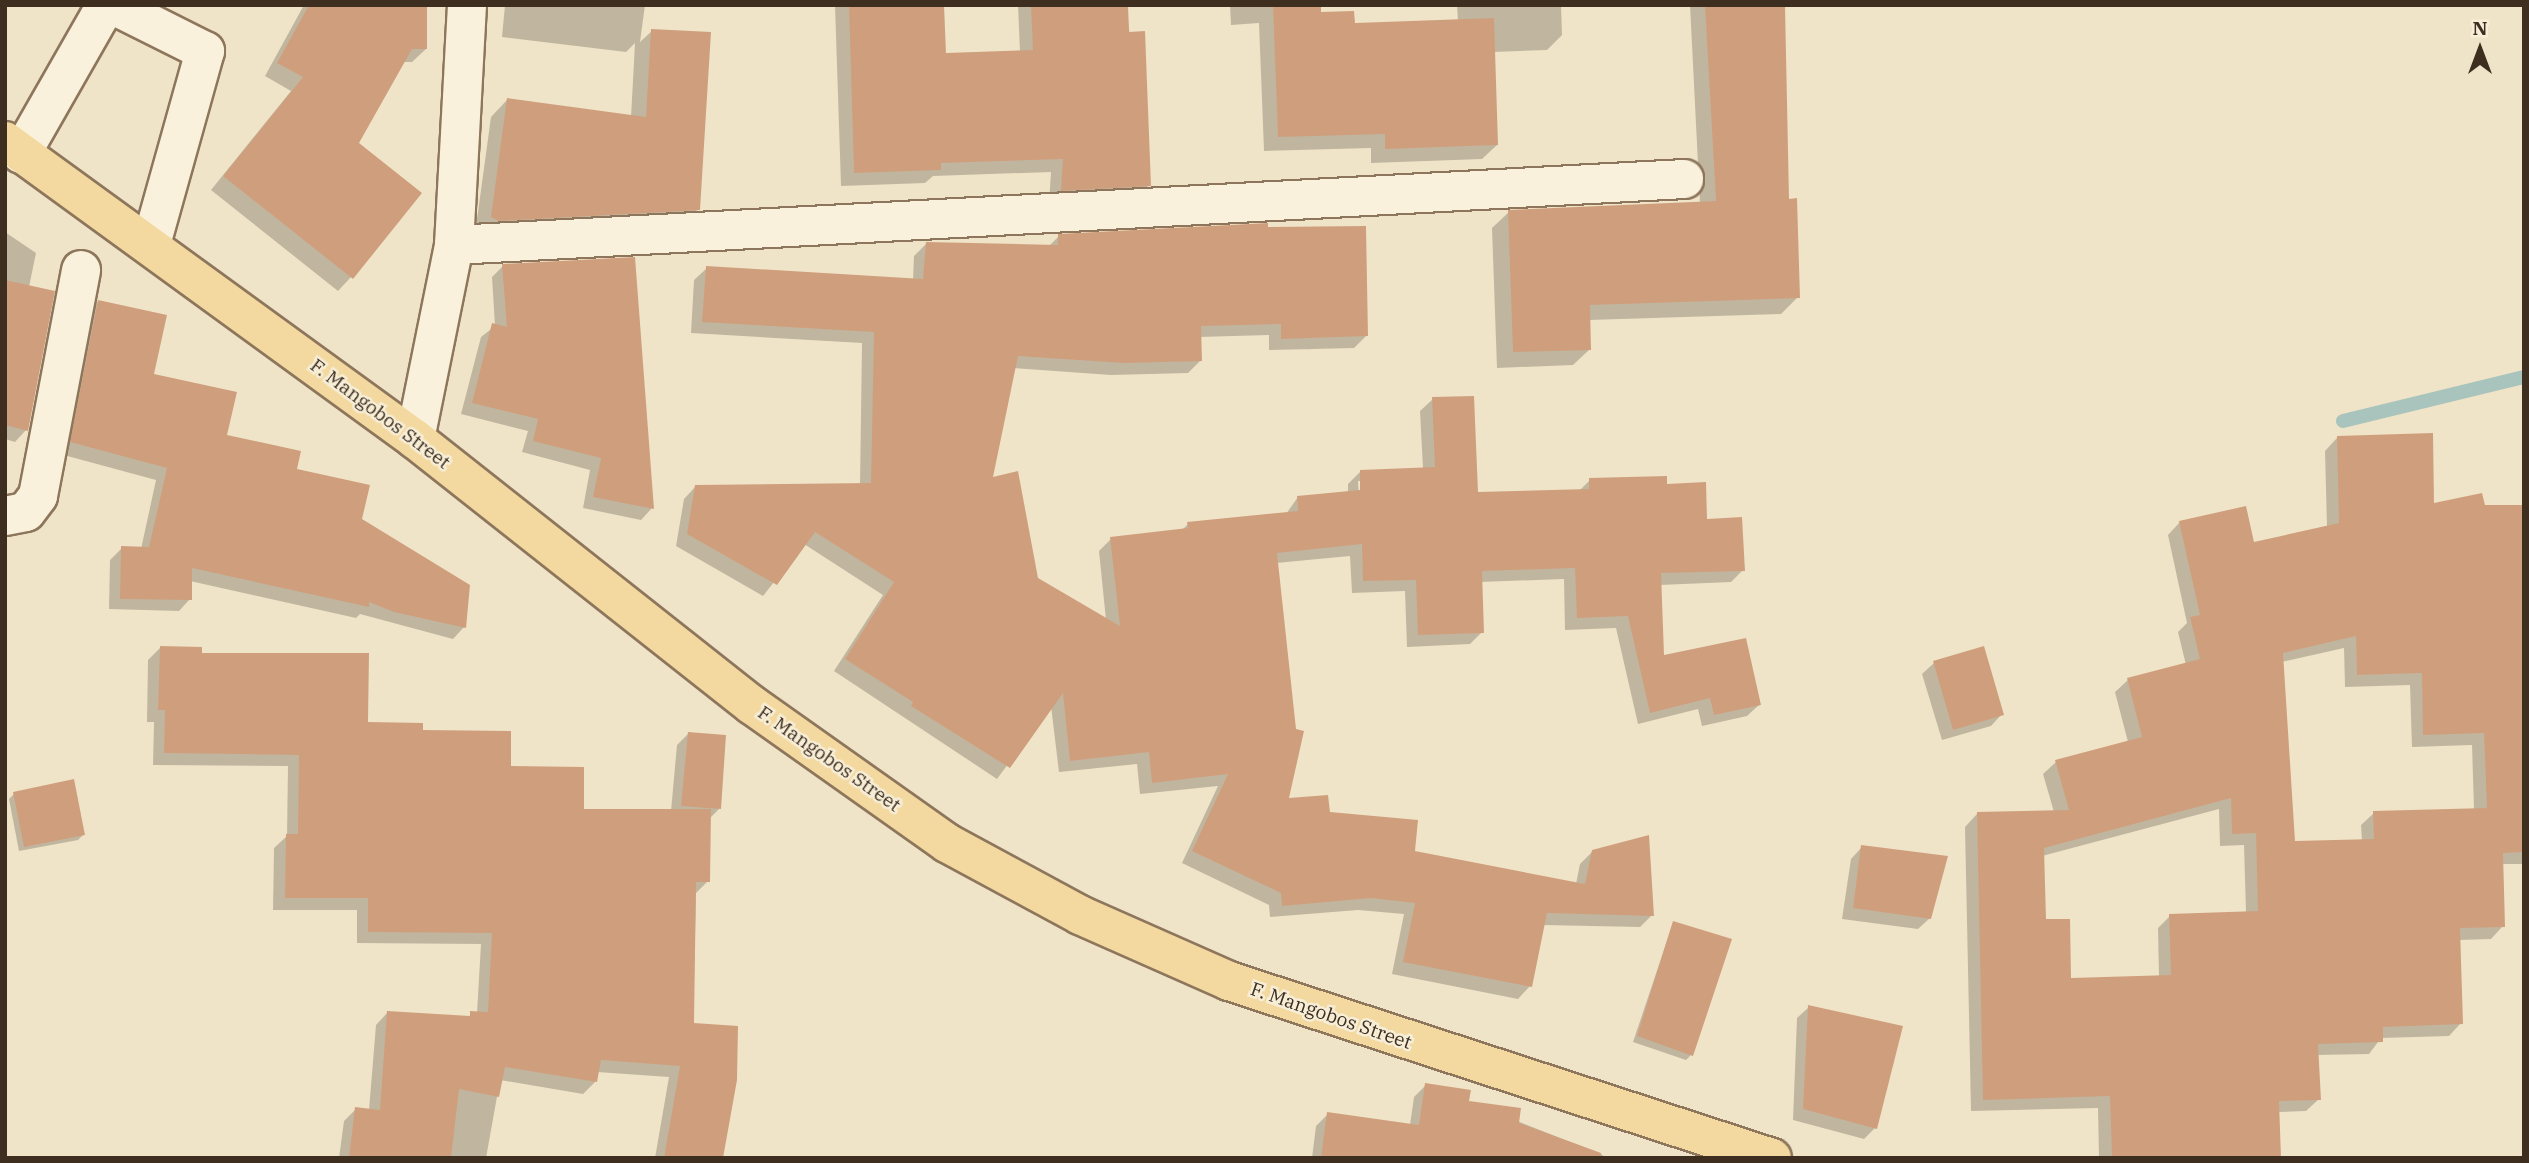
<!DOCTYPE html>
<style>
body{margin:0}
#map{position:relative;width:2529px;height:1163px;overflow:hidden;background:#f0e4c8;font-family:"IBM Plex Serif",serif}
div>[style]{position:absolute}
.shadow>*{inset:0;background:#0003}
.stream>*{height:14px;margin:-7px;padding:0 7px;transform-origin:7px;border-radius:7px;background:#a9c4bc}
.building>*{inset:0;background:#cf9f7d}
.roads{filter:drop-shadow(2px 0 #8d765c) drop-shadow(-2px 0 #8d765c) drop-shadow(0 2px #8d765c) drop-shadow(0 -2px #8d765c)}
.minor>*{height:38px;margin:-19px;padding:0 19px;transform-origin:19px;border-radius:19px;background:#faf1dc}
.major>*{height:38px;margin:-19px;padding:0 19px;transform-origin:19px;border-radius:19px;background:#f3d9a0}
span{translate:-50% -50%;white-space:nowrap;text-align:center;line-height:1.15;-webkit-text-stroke:5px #f7eed8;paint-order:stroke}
.street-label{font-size:19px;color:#3d2e20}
.frame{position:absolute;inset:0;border:7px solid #3d2e20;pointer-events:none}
.north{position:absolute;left:2445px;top:14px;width:70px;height:70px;-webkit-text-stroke:5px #f7eed8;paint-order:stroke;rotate:0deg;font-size:19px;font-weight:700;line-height:28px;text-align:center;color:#3d2e20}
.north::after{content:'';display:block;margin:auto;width:24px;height:32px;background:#3d2e20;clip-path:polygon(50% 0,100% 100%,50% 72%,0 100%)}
</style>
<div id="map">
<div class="shadow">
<div style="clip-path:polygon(304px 5px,426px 5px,426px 49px,412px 62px,403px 62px,357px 143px,351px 277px,338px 291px,211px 190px,291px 91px,265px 76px)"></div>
<div style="clip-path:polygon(505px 5px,645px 5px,640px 42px,652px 31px,698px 209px,682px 226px,475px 234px,491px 117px,507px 100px,631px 117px,635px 43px,626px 52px,502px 37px)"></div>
<div style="clip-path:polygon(835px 5px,943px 5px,944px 55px,1020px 52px,1018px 5px,1126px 5px,1149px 185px,1135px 199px,1049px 203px,1051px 172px,933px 176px,925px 183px,841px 186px)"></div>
<div style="clip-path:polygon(1230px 5px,1319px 5px,1319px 14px,1353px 25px,1458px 21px,1457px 5px,1561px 5px,1562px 35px,1547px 50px,1493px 52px,1497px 145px,1482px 159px,1371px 163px,1371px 148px,1264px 151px,1259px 23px,1231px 25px)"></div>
<div style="clip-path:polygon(1690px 5px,1782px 5px,1788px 200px,1798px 297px,1781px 314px,1589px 320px,1590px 349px,1573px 365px,1497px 368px,1492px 228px,1509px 212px,1700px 204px)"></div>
<div style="clip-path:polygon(evenodd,1266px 229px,1366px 336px,1354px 348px,1269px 350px,1269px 335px,1199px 337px,1200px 361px,1188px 373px,1111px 375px,1014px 368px,991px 479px,1036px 579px,1106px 620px,1099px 551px,1111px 539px,1181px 531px,1188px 524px,1286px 514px,1298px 497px,1348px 493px,1348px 484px,1360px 472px,1423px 469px,1420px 411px,1433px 399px,1476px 493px,1579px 491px,1590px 480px,1665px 486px,1706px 521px,1743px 570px,1731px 582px,1660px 585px,1662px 657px,1760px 704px,1747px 716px,1702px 726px,1698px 709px,1638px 724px,1616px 628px,1565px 630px,1564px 579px,1480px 582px,1482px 632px,1470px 644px,1407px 647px,1405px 591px,1352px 593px,1350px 556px,1276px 563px,1287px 800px,1413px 853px,1576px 884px,1580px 864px,1593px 851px,1652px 915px,1640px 927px,1543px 925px,1530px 986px,1518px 999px,1392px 974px,1404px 914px,1358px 910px,1270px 917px,1269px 905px,1182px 863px,1218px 786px,1140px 794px,1137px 764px,1059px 772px,1051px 706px,997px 779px,834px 671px,883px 595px,804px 544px,763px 596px,676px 546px,684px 499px,696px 486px,860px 485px,862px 343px,691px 333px,694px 280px,707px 268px,913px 280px,914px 256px,927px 243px,1049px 246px,1059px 236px,1266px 229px,1358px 481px,1362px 481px,1359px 498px,1358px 481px)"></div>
<div style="clip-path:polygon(5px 232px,36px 253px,29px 287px,26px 430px,15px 442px,5px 439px)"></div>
<div style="clip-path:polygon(503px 266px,652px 508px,641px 520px,583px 508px,590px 470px,522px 452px,528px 431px,461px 414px,481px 337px,495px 326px,492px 277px)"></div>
<div style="clip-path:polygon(98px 302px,152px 375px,225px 436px,295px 470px,360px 520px,464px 627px,453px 639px,360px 614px,356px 618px,190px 581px,190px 599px,179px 611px,109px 609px,110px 560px,122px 548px,141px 549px,156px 480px,60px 454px,87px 313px)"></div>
<div style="clip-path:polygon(evenodd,2337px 438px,2433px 505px,2524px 507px,2524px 864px,2502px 864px,2503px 926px,2491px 939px,2458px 940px,2461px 1023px,2449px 1036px,2381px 1038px,2369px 1054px,2317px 1055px,2319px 1099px,2306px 1111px,2278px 1112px,2279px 1158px,2099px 1158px,2098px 1108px,1971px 1111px,1965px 827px,1977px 814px,2054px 812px,2043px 774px,2056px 762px,2128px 742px,2115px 692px,2128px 680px,2186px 665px,2178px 632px,2187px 623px,2168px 535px,2180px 522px,2253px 544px,2327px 527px,2325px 451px,2337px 438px,2344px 648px,2345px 687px,2410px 685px,2412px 747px,2472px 745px,2474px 810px,2374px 813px,2361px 825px,2362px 841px,2293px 843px,2281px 662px,2344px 648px,2337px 438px,2219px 809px,2220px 846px,2244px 845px,2246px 913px,2170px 916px,2158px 928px,2159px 977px,2069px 980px,2044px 921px,2042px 856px,2219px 809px)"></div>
<div style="clip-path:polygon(160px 648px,200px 655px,366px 724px,421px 731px,509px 768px,582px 811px,671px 811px,677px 745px,688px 734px,719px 809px,709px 819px,708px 881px,696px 893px,693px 1025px,722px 1158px,655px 1158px,669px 1077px,597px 1072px,595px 1082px,583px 1094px,500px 1080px,486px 1158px,339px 1158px,344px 1121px,356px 1109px,369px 1110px,376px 1025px,388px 1012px,466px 1017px,477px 1013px,481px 944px,357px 943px,357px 910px,273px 910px,274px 848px,287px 836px,288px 766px,153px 765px,154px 722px,147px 722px,148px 660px)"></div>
<div style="clip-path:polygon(1934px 663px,2002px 714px,1991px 726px,1942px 740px,1922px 674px)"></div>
<div style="clip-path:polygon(14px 794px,83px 835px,78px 840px,19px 851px,9px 799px)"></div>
<div style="clip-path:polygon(1862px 847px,1930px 918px,1918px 929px,1842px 919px,1851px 859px)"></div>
<div style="clip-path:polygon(1673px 923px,1691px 1055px,1686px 1060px,1633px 1042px)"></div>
<div style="clip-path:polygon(1809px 1007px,1875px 1128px,1864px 1139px,1793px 1120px,1797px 1018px)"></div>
<div style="clip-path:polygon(1426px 1085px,1603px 1155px,1602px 1158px,1312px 1158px,1316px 1126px,1328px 1114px,1410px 1125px,1414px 1097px)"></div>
</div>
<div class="stream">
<div style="left:2343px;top:421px;width:186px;rotate:-13.7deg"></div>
</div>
<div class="building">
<div style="clip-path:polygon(309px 5px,427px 5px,427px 49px,412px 49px,359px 143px,422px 193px,353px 279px,223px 176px,303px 77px,277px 63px)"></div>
<div style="clip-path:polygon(849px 5px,944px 5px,946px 53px,1033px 50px,1031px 5px,1128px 5px,1129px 32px,1145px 31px,1151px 186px,1061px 191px,1063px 159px,941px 163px,941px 170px,854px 173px)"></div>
<div style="clip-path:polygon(1273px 5px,1321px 5px,1321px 12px,1354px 11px,1355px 23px,1494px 18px,1498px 145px,1385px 149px,1385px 134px,1278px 137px)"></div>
<div style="clip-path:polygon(1705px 5px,1785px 5px,1789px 199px,1797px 198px,1800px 298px,1590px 305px,1591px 350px,1513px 352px,1508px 210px,1716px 201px)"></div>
<div style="clip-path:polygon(651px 29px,711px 32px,700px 210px,499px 221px,491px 217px,507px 98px,646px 117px)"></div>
<div style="clip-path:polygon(1268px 223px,1268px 227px,1366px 226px,1368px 336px,1281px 339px,1281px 324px,1201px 326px,1202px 361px,1124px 363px,1018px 356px,993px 477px,1018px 471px,1038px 578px,1120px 626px,1110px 537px,1188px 528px,1187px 522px,1298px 511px,1297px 496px,1360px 490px,1360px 470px,1435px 467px,1432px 397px,1474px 396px,1478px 492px,1589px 489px,1589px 478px,1667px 476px,1667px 484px,1706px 482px,1707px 519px,1742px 517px,1745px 571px,1661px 573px,1664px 655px,1746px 638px,1761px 705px,1714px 715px,1710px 698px,1650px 713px,1628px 616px,1577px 618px,1575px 568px,1482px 571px,1484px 633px,1418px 635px,1416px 580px,1363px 581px,1362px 544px,1277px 553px,1296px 729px,1304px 731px,1289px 798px,1328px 795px,1330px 812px,1418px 820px,1415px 851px,1585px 884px,1592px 850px,1649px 835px,1654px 916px,1547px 913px,1532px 987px,1403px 962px,1415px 903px,1371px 898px,1282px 906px,1281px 893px,1192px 851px,1228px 774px,1152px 783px,1149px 752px,1070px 761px,1063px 693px,1010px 768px,911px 706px,913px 702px,845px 659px,894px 582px,815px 532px,777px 585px,687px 534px,695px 485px,871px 483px,874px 332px,702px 322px,706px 266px,923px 279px,926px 242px,1058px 245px,1058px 234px)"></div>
<div style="clip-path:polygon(635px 257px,654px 509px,593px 497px,601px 458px,533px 441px,538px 419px,472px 403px,492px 323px,507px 327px,502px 264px)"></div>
<div style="clip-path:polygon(5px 280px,55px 291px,28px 431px,5px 425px)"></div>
<div style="clip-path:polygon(98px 300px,167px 315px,154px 374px,237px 392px,227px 435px,301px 451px,297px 469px,370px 485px,362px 519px,470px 585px,466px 628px,394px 612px,369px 602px,369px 607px,192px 568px,192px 600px,120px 599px,121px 546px,149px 547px,167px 468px,70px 442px)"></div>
<div style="clip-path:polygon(evenodd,2433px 433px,2434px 503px,2482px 493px,2485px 505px,2524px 505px,2524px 852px,2503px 853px,2505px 927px,2460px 928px,2463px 1024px,2383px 1027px,2383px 1042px,2318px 1044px,2321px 1100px,2279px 1101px,2281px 1158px,2112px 1157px,2110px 1096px,1983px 1100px,1977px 812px,2069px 810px,2055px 760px,2142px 737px,2127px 678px,2200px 659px,2190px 617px,2200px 615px,2179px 521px,2246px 506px,2254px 542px,2339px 523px,2337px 436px,2433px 433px,2356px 636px,2357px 675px,2422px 673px,2423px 735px,2484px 733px,2487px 808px,2373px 811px,2374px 839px,2295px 841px,2283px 653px,2356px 636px,2433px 433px,2231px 798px,2232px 834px,2256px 833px,2258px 911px,2169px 914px,2171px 975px,2071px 978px,2070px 919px,2046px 919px,2044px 848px,2231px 798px)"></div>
<div style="clip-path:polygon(160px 646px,202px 647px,202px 653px,369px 653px,368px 722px,423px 723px,423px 730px,511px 731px,511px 766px,584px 767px,584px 809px,711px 809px,710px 882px,696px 882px,694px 1023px,738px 1026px,737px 1080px,723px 1158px,664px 1158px,680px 1066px,601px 1060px,597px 1082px,505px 1067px,499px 1097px,459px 1089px,451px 1158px,349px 1158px,355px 1107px,380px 1110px,387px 1011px,470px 1016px,470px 1011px,488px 1012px,492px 933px,368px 932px,368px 898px,285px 898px,286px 834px,298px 834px,299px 755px,164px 753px,165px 710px,158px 710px)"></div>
<div style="clip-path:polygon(1984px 646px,2004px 715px,1953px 730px,1933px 661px)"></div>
<div style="clip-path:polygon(688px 732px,726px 735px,721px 809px,681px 806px)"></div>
<div style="clip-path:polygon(74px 779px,85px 835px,24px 847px,13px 792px)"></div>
<div style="clip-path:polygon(1861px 845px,1948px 856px,1931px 919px,1853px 908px)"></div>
<div style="clip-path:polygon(1673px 921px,1732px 939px,1693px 1056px,1637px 1036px)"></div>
<div style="clip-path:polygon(1808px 1005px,1903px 1026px,1877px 1129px,1803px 1109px)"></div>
<div style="clip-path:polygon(1425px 1083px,1471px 1090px,1469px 1101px,1521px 1108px,1519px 1123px,1601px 1153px,1600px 1158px,1321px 1158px,1327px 1112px,1419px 1125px)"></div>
</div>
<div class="roads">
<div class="minor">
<div style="left:113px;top:5px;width:103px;rotate:26.6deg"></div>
<div style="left:205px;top:51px;width:200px;rotate:105.6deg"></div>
<div style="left:21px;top:154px;width:172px;rotate:-60.3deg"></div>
<div style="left:454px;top:245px;width:1232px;rotate:-3.07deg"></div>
<div style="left:415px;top:439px;width:198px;rotate:-78.6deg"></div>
<div style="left:454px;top:245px;width:240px;rotate:-86.9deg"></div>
<div style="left:5px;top:516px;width:21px;rotate:-11deg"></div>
<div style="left:26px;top:512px;width:20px;rotate:-53deg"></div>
<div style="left:38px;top:496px;width:230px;rotate:-79.2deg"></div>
</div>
<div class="major">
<div style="left:5px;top:141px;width:507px;rotate:36.01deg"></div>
<div style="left:415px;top:439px;width:429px;rotate:38.3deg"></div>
<div style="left:752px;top:705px;width:239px;rotate:35.3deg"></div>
<div style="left:947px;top:843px;width:151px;rotate:28.4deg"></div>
<div style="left:1080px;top:915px;width:163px;rotate:23.9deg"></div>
<div style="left:1229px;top:981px;width:571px;rotate:18.05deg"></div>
</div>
</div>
<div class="street-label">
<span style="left:380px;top:414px;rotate:37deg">F. Mangobos Street</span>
<span style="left:829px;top:759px;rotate:35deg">F. Mangobos Street</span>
<span style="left:1331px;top:1016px;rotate:19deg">F. Mangobos Street</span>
</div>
<div class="frame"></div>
<div class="north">N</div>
</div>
